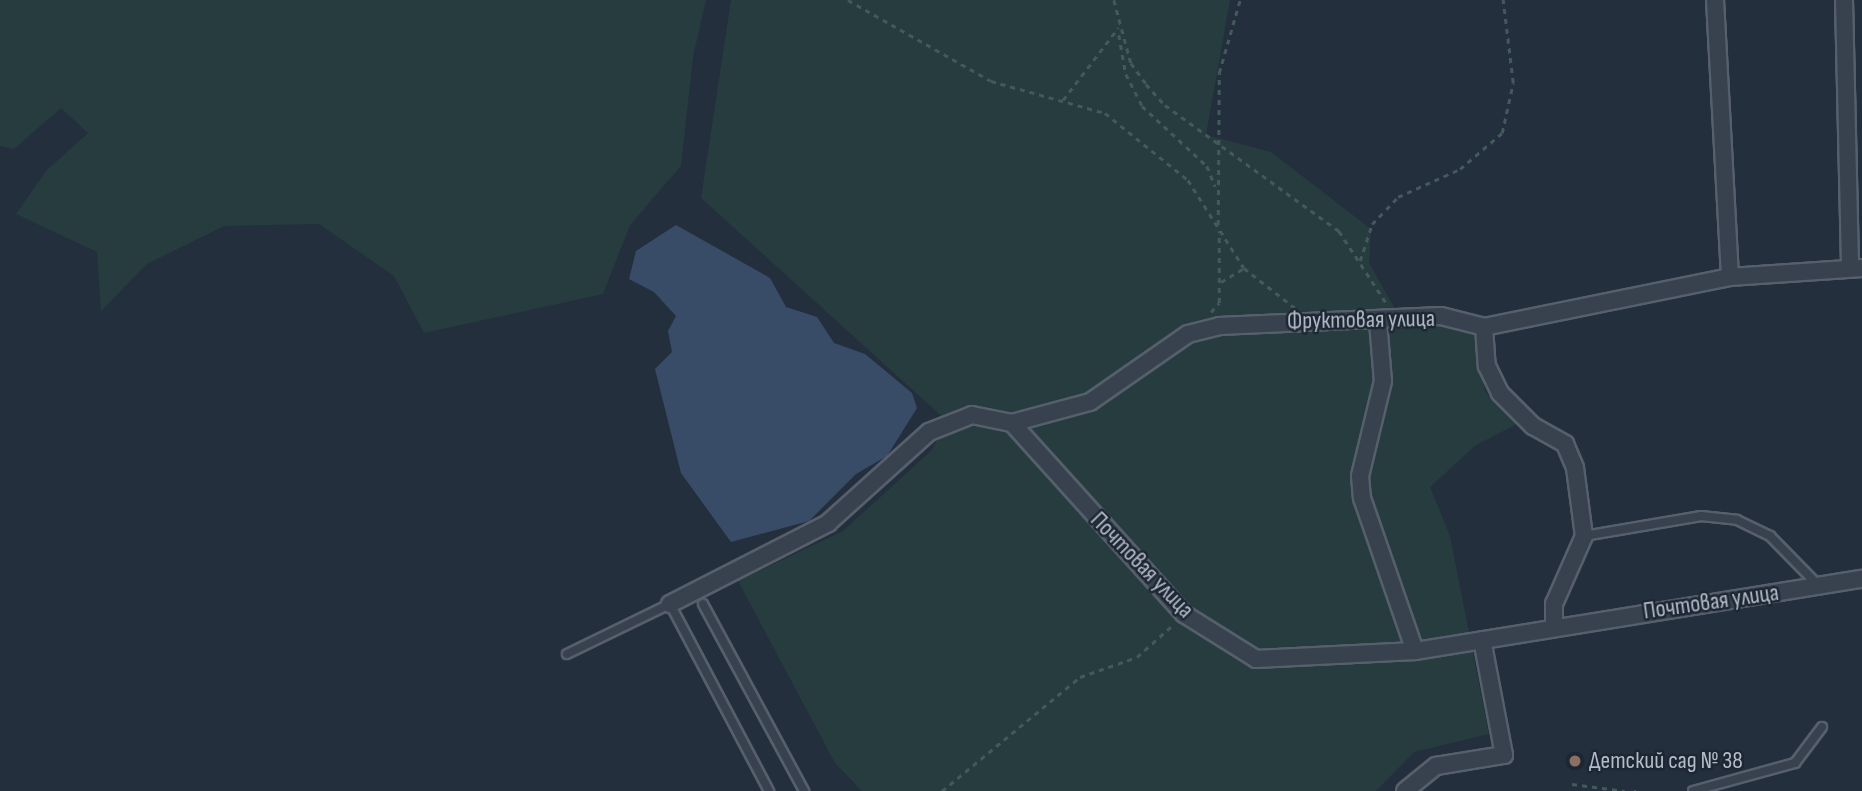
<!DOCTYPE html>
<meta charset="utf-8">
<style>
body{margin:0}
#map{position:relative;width:1862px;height:791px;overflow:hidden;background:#242f3e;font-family:"Sofia Sans Condensed",sans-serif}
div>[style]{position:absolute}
.green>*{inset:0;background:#263c3f}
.water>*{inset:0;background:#394c67}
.path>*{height:2.5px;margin-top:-1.25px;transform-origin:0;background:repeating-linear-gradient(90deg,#44595c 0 5px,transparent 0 10px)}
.roads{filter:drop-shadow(2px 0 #565f6c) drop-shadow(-2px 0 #565f6c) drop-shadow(0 2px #565f6c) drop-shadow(0 -2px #565f6c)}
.lane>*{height:8px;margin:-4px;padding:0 4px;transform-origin:4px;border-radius:4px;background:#38414e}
.street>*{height:16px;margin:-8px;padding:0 8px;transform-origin:8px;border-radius:8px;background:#38414e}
.dots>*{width:19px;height:19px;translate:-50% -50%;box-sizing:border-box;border:4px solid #1d2633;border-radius:50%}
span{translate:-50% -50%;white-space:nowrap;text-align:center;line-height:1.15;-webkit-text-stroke:5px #1d2633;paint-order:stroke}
.street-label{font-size:24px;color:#b4bcc9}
.poi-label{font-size:24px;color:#b4bcc9}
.left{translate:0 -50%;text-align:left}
</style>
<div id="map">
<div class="green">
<div style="clip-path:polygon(0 0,706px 0,693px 57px,681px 166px,630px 225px,603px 294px,424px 333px,394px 276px,319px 224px,224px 226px,147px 264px,101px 311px,97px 252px,16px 214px,46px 171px,88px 133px,61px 108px,14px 149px,0 146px)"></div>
<div style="clip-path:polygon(731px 0,1230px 0,1206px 135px,1271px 152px,1371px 229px,1369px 263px,1401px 319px,1472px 328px,1485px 391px,1517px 424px,1476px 445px,1430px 487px,1450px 536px,1489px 734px,1414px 752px,1376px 791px,862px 791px,835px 763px,738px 581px,843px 531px,932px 450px,947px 421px,701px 198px)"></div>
</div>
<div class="water">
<div style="clip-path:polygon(676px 225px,770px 278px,786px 307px,817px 317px,834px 343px,865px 354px,912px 393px,917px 408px,887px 456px,856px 474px,809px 521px,731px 542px,681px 473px,655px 369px,672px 352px,668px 331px,676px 316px,654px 292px,629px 279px,636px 251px)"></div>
</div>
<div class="path">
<div style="left:848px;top:0;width:164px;rotate:29.5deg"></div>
<div style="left:991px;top:81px;width:118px;rotate:15.7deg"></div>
<div style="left:1105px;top:113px;width:107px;rotate:38.9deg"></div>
<div style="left:1188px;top:180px;width:104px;rotate:57.5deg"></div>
<div style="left:1244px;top:268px;width:65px;rotate:38.1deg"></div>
<div style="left:1114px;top:0;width:65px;rotate:74.9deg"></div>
<div style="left:1131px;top:63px;width:26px;rotate:54deg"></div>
<div style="left:1146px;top:84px;width:28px;rotate:48deg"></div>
<div style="left:1165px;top:105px;width:215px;rotate:35.9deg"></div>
<div style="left:1339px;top:231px;width:87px;rotate:56.7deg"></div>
<div style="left:1119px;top:35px;width:40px;rotate:80deg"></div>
<div style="left:1126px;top:74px;width:36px;rotate:63deg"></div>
<div style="left:1142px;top:106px;width:88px;rotate:42.7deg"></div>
<div style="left:1207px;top:166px;width:22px;rotate:68deg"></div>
<div style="left:1063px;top:100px;width:91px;rotate:-52.6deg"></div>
<div style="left:1218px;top:225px;width:152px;rotate:-89.6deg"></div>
<div style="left:1219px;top:73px;width:76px;rotate:-74deg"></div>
<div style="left:1360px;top:261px;width:39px;rotate:-72deg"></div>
<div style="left:1372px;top:224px;width:37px;rotate:-46deg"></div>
<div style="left:1398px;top:197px;width:68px;rotate:-24.3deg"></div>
<div style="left:1460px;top:169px;width:55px;rotate:-40.6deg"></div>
<div style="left:1502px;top:133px;width:51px;rotate:-77.6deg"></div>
<div style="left:1513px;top:83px;width:84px;rotate:-96.9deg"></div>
<div style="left:1221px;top:282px;width:27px;rotate:-31deg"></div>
<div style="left:1211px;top:312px;width:12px;rotate:-48deg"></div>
<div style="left:1219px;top:303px;width:72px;rotate:-90deg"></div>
<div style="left:1572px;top:784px;width:53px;rotate:7.5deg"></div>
<div style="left:942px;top:791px;width:179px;rotate:-39.6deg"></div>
<div style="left:1080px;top:677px;width:60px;rotate:-19.3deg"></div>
<div style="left:1137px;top:657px;width:50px;rotate:-41.7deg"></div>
<div style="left:1634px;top:791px;width:2px"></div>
</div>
<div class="roads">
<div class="lane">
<div style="left:1584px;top:536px;width:119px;rotate:-9.7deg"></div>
<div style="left:1701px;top:516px;width:36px;rotate:6deg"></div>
<div style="left:1737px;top:520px;width:37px;rotate:26deg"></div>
<div style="left:1770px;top:536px;width:70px;rotate:45.6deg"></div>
<div style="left:703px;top:604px;width:213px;rotate:61.6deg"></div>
<div style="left:567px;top:654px;width:114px;rotate:-25.9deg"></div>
<div style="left:670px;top:604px;width:212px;rotate:62.1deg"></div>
<div style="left:1693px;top:791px;width:106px;rotate:-15.4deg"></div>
<div style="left:1795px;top:763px;width:45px;rotate:-53.1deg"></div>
</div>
<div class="street">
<div style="left:1715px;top:0;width:277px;rotate:86.9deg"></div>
<div style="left:1844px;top:0;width:266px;rotate:88.7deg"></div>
<div style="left:1378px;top:322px;width:59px;rotate:85.2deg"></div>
<div style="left:1383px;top:381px;width:98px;rotate:103.6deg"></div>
<div style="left:1360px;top:476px;width:22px;rotate:85deg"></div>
<div style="left:1362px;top:498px;width:162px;rotate:70.9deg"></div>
<div style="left:1484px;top:327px;width:39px;rotate:86deg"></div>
<div style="left:1487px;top:366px;width:30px;rotate:64deg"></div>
<div style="left:1500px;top:393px;width:47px;rotate:45deg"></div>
<div style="left:1533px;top:426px;width:37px;rotate:29deg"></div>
<div style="left:1565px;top:444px;width:26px;rotate:67deg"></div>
<div style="left:1575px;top:468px;width:69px;rotate:82.5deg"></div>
<div style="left:1584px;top:536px;width:74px;rotate:113.8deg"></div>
<div style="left:1554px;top:604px;width:21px;rotate:90deg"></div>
<div style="left:1012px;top:423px;width:81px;rotate:-15.1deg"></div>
<div style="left:1090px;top:402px;width:119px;rotate:-34.8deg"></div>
<div style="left:1188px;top:334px;width:32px;rotate:-14deg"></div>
<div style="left:1219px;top:326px;width:222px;rotate:-2.6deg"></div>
<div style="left:1441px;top:316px;width:44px;rotate:14.3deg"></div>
<div style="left:1484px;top:327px;width:251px;rotate:-11.5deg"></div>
<div style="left:1730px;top:277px;width:132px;rotate:-3.9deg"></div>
<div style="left:670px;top:604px;width:178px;rotate:-27.1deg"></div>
<div style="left:828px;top:523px;width:136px;rotate:-42deg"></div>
<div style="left:929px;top:432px;width:46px;rotate:-21.6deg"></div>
<div style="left:972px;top:415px;width:41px;rotate:11.3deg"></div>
<div style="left:1012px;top:423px;width:257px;rotate:48deg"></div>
<div style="left:1184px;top:614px;width:85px;rotate:32deg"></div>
<div style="left:1256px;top:659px;width:159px;rotate:-2.9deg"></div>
<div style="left:1415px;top:651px;width:453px;rotate:-9.2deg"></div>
<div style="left:1405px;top:791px;width:40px;rotate:-39deg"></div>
<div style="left:1436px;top:766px;width:69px;rotate:-9.2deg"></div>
<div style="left:1504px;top:755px;width:117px;rotate:-100.8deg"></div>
</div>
</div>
<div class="dots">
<div style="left:1575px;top:761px;background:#8d6e63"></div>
</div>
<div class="street-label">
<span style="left:1361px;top:320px;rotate:-1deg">Фруктовая улица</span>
<span style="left:1142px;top:565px;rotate:46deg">Почтовая улица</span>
<span style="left:1711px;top:602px;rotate:-8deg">Почтовая улица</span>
</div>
<div class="poi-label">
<span class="left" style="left:1589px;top:761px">Детский сад № 38</span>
</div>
</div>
